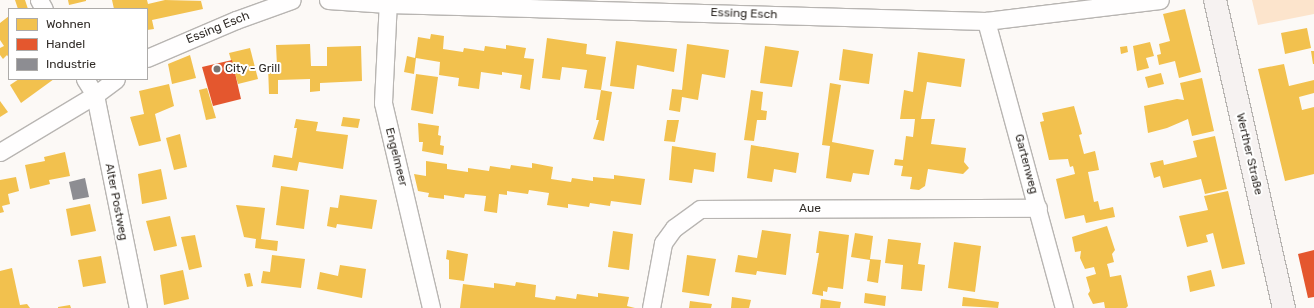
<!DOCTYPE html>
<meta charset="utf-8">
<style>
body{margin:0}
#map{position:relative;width:1314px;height:308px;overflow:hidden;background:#fcf9f6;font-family:Rubik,sans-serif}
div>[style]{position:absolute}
.green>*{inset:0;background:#fce4cc}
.homes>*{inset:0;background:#f2c14e}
.shops>*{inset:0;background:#e4572e}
.industry>*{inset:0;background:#8d8d92}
.roads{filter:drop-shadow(1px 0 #b8b5b2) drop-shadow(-1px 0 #b8b5b2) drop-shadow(0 1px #b8b5b2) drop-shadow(0 -1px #b8b5b2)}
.minor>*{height:17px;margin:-8.5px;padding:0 8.5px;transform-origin:8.5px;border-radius:8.5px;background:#fffefe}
.secondary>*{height:22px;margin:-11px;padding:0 11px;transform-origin:11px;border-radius:11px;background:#f6f2f1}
.dots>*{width:11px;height:11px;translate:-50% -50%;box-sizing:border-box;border:2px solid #fff;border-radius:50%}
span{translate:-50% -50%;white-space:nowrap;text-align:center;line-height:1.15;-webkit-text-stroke:4px #fff;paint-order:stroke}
.street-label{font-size:12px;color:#322d29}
.poi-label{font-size:12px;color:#322d29}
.left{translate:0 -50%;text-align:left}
.legend{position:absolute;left:8px;top:8px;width:140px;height:72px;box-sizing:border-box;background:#fff;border:1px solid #adaba9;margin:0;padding:5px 7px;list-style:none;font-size:12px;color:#322d29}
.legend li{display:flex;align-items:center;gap:8px;height:20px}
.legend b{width:20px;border:1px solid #adaba9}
</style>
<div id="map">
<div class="green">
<div style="clip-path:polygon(1252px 0,1314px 0,1314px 14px,1258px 25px)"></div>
</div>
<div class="homes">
<div style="clip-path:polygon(15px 0,25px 0,28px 9px,18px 9px)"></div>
<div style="clip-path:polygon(68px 0,86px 0,86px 1px,69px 5px)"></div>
<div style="clip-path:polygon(112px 0,147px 0,148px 4px,165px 0,205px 1px,201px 1px,203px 9px,152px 20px,154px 29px,147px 30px,147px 9px,114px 9px)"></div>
<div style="clip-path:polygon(1185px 9px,1201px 72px,1179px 78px,1175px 61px,1159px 65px,1157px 55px,1161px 54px,1159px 44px,1170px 41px,1163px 14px)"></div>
<div style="clip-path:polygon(9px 16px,9px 58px,7px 55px,3px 59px,0 55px,0 48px,4px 46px,0 40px,0 23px)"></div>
<div style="clip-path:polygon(1307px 28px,1311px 48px,1285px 54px,1281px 33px)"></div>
<div style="clip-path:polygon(431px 34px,444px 36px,443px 49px,463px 52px,464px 48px,484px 51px,485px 46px,506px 49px,506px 45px,526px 48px,524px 58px,534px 59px,530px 90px,520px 88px,522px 75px,502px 72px,502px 75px,481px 72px,479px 89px,458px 86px,459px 78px,439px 75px,440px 62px,416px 58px,414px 74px,404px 72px,407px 56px,415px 58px,418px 37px,430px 39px)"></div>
<div style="clip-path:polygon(547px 38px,587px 44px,586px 54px,606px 57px,601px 90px,584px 88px,587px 70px,562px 67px,560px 80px,542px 78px)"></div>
<div style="clip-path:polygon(616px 41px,677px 49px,674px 72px,637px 65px,634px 89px,610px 86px)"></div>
<div style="clip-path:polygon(1150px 42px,1154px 56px,1146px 58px,1149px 68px,1137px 71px,1133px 46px)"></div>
<div style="clip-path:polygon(310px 44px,311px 66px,327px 66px,327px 47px,361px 46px,362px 81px,320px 83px,320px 91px,310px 92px,310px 79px,278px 80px,278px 94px,269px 94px,268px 66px,277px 66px,276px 45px)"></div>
<div style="clip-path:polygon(687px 44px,729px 50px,725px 78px,702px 74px,698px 100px,682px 97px,680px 112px,669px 110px,672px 89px,682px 90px)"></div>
<div style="clip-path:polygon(765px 46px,799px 51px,792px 87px,760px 83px)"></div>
<div style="clip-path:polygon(1127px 46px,1128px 52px,1121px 54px,1120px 47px)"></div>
<div style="clip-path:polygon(250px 48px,258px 79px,238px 84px,229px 53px)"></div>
<div style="clip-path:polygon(843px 49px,873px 54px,869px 84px,839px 80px)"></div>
<div style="clip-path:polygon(1311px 51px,1314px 51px,1314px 64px,1313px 64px)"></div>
<div style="clip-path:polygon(918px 52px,965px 59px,961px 87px,927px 82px,921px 119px,935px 119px,931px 144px,966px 148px,964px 162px,969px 168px,963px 174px,928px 169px,925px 186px,919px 190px,910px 189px,912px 177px,901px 176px,903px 166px,894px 165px,895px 159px,903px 160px,906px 136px,913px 137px,915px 119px,900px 119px,904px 90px,913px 92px)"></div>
<div style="clip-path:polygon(190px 55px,196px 78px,172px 84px,168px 64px)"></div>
<div style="clip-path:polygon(1284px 64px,1289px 86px,1314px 80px,1314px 93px,1299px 97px,1302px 110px,1314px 107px,1314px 174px,1285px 181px,1258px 69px)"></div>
<div style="clip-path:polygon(1161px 73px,1164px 84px,1148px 88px,1145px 77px)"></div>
<div style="clip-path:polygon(416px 74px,438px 77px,433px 114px,411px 110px)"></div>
<div style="clip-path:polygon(1202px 78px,1214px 131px,1192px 136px,1188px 119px,1167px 128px,1148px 133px,1144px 106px,1177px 99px,1184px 100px,1180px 83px)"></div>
<div style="clip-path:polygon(19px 79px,54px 79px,21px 103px,10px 85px)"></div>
<div style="clip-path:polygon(830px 83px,841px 85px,832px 142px,874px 150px,869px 175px,853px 173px,851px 182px,826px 178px,830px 146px,822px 145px)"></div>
<div style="clip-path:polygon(169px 84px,174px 106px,155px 114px,161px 141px,139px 146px,130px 117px,144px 114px,139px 91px)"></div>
<div style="clip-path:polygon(207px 88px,216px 118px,206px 120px,199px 90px)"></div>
<div style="clip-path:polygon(601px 90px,612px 92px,604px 141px,593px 139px,599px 120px,596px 120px)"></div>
<div style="clip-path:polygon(751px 90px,763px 92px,761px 110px,767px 111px,766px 120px,757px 120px,754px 141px,744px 140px)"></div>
<div style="clip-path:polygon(0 101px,8px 112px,0 117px)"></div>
<div style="clip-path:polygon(1074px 106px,1082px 134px,1079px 135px,1084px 154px,1095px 151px,1097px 160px,1099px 170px,1088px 172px,1094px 202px,1098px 201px,1100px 210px,1113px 207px,1115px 217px,1086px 223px,1084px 215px,1065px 219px,1056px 179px,1075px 174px,1073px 166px,1070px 167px,1068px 159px,1049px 160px,1040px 122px,1044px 121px,1042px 113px)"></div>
<div style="clip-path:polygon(343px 117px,360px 119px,358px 128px,341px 126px)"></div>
<div style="clip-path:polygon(296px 119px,318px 122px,316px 131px,348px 135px,343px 169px,299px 162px,297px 171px,272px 167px,274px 155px,292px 158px,297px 128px,294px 128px)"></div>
<div style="clip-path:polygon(667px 120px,679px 120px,675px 142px,664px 141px)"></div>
<div style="clip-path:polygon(418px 123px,439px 126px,438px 135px,441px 136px,440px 145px,444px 146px,443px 155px,422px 151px,423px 142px,419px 142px)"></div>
<div style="clip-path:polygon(180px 134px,187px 167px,174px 170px,166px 138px)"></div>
<div style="clip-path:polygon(1215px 136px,1227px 189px,1205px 194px,1201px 179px,1163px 188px,1160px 176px,1154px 178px,1150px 163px,1163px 160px,1164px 165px,1197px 157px,1193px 141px)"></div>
<div style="clip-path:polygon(751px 145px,799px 153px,796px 173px,774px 169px,772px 182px,747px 178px)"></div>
<div style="clip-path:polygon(672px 146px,716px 153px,714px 172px,694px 169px,692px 183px,669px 180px)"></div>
<div style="clip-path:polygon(65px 152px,70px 176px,49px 180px,50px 184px,30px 189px,25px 165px,45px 161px,44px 157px)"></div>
<div style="clip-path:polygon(426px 161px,447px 164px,447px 169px,468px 172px,468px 168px,489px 171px,490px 166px,510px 169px,511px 165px,532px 168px,532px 163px,553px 167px,551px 179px,571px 182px,572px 178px,593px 181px,593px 177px,614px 179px,614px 175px,645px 179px,641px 205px,611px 201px,610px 206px,590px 203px,589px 207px,568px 204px,568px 208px,547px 205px,549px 193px,529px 190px,528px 194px,507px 191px,507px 195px,499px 194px,497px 213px,484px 211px,486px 196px,465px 194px,464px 198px,444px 195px,444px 199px,428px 197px,429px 193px,418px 191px,414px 174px,426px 176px)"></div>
<div style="clip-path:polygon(161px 169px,167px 199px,142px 204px,138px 174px)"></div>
<div style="clip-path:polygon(16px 177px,19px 191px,8px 194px,10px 204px,2px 206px,4px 212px,0 213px,0 180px)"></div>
<div style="clip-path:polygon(281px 186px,309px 190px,304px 229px,276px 225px)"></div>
<div style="clip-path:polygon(1228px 191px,1245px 264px,1222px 269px,1213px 233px,1206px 235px,1208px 242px,1187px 247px,1179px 216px,1208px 210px,1204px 196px)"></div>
<div style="clip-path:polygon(340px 195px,377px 200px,372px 229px,337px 224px,336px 228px,327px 226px,330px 207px,338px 208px)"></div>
<div style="clip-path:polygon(90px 204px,96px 231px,71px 236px,66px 209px)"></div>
<div style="clip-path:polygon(236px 205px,265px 208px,261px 239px,278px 241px,277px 251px,255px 248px,256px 239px,244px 237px)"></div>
<div style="clip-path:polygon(170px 216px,177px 246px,154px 251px,146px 221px)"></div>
<div style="clip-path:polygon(1107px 226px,1115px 250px,1112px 254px,1114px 262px,1107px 264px,1109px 271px,1110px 277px,1121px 275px,1128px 306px,1126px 308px,1105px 308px,1104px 302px,1093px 304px,1088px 294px,1090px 291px,1086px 277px,1096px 274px,1094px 267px,1085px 269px,1080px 258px,1081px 251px,1075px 252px,1072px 237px)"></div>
<div style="clip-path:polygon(762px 230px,791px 234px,786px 275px,757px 271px,756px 275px,735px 272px,738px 255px,757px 258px)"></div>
<div style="clip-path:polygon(613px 231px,633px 234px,629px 270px,608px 267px)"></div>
<div style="clip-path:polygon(819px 231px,849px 235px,843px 289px,828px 287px,827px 292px,823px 291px,823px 296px,812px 294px,819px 253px,816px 253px)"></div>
<div style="clip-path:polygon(855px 233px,873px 236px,870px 259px,881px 260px,878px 283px,867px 281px,870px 260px,851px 257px)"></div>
<div style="clip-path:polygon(195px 235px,202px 267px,189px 270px,181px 237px)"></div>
<div style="clip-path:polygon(888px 239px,921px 243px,918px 264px,925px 265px,922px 291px,901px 289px,903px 265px,885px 263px)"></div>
<div style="clip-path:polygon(954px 242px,981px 246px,975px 292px,948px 288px)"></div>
<div style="clip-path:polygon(447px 250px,468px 254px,464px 281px,449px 279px,449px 260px,446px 259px)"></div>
<div style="clip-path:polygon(272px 255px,305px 259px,301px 288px,261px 283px,263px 271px,270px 272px)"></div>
<div style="clip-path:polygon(687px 255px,716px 259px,709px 296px,682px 292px)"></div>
<div style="clip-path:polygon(101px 256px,106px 283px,83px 287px,78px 260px)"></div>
<div style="clip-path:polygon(340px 265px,366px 269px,362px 298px,317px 289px,320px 272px,338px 276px)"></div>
<div style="clip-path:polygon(12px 268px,20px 305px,27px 304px,30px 308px,0 308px,0 271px)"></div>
<div style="clip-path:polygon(183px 270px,189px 299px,164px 305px,160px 275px)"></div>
<div style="clip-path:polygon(1211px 270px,1215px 286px,1190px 292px,1187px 276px)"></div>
<div style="clip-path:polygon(250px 273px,253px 286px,247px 287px,244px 274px)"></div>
<div style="clip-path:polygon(516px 282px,536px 285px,535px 297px,555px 300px,556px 296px,576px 299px,577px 294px,598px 297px,598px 293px,629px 297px,627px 306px,635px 308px,460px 308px,463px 284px,494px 288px,494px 283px,515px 286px)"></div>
<div style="clip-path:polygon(865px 293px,886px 296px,885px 306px,864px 303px)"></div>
<div style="clip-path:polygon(732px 297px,751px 300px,749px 308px,731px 308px)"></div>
<div style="clip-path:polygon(963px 297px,999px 302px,998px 308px,962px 306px)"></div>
<div style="clip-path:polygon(821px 299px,841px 302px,840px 308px,820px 308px)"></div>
<div style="clip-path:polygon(690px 301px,712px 304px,711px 308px,689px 308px)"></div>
<div style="clip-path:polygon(70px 305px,71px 308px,58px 308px,58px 307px)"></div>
</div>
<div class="shops">
<div style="clip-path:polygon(232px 60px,241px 99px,213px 106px,202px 67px)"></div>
<div style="clip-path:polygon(1314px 250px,1314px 297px,1308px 298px,1298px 254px)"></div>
</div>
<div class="industry">
<div style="clip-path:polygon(85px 178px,89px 197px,73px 200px,69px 182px)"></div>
</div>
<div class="roads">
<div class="minor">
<div style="left:39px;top:0;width:10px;rotate:61deg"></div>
<div style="left:328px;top:0;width:60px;rotate:3.8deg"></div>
<div style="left:388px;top:4px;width:598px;rotate:1.63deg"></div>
<div style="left:986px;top:21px;width:175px;rotate:-6.9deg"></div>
<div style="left:388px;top:0;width:103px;rotate:92.8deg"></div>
<div style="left:383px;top:103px;width:211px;rotate:76.8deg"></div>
<div style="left:986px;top:21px;width:297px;rotate:74.8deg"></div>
<div style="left:147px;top:58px;width:97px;rotate:-23.1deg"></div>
<div style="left:236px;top:20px;width:59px;rotate:-19.7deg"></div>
<div style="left:85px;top:79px;width:19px;rotate:58deg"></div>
<div style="left:95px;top:95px;width:217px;rotate:78.6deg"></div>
<div style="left:0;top:152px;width:111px;rotate:-31deg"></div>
<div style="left:95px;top:95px;width:26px;rotate:-37deg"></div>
<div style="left:651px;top:308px;width:66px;rotate:-79.5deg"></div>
<div style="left:663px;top:243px;width:19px;rotate:-54deg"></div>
<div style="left:674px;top:228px;width:32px;rotate:-36deg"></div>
<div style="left:700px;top:209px;width:338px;rotate:-0.2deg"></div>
</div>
<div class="secondary">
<div style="left:1215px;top:0;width:316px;rotate:77.4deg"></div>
</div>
</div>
<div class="dots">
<div style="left:217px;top:69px;background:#797471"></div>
</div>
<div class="street-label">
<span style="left:744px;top:14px;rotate:2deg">Essing Esch</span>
<span style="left:218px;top:28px;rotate:-22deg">Essing Esch</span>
<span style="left:1249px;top:154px;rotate:77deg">Werther Straße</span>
<span style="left:396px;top:157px;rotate:76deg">Engelmeer</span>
<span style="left:1026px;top:164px;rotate:75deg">Gartenweg</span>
<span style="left:116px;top:202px;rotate:79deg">Alter Postweg</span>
<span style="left:810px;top:209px">Aue</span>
</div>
<div class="poi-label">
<span class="left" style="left:225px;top:69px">City - Grill</span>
</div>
<ul class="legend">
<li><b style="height:11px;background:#f2c14e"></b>Wohnen</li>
<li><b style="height:11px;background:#e4572e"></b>Handel</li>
<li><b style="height:11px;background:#8d8d92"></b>Industrie</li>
</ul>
</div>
